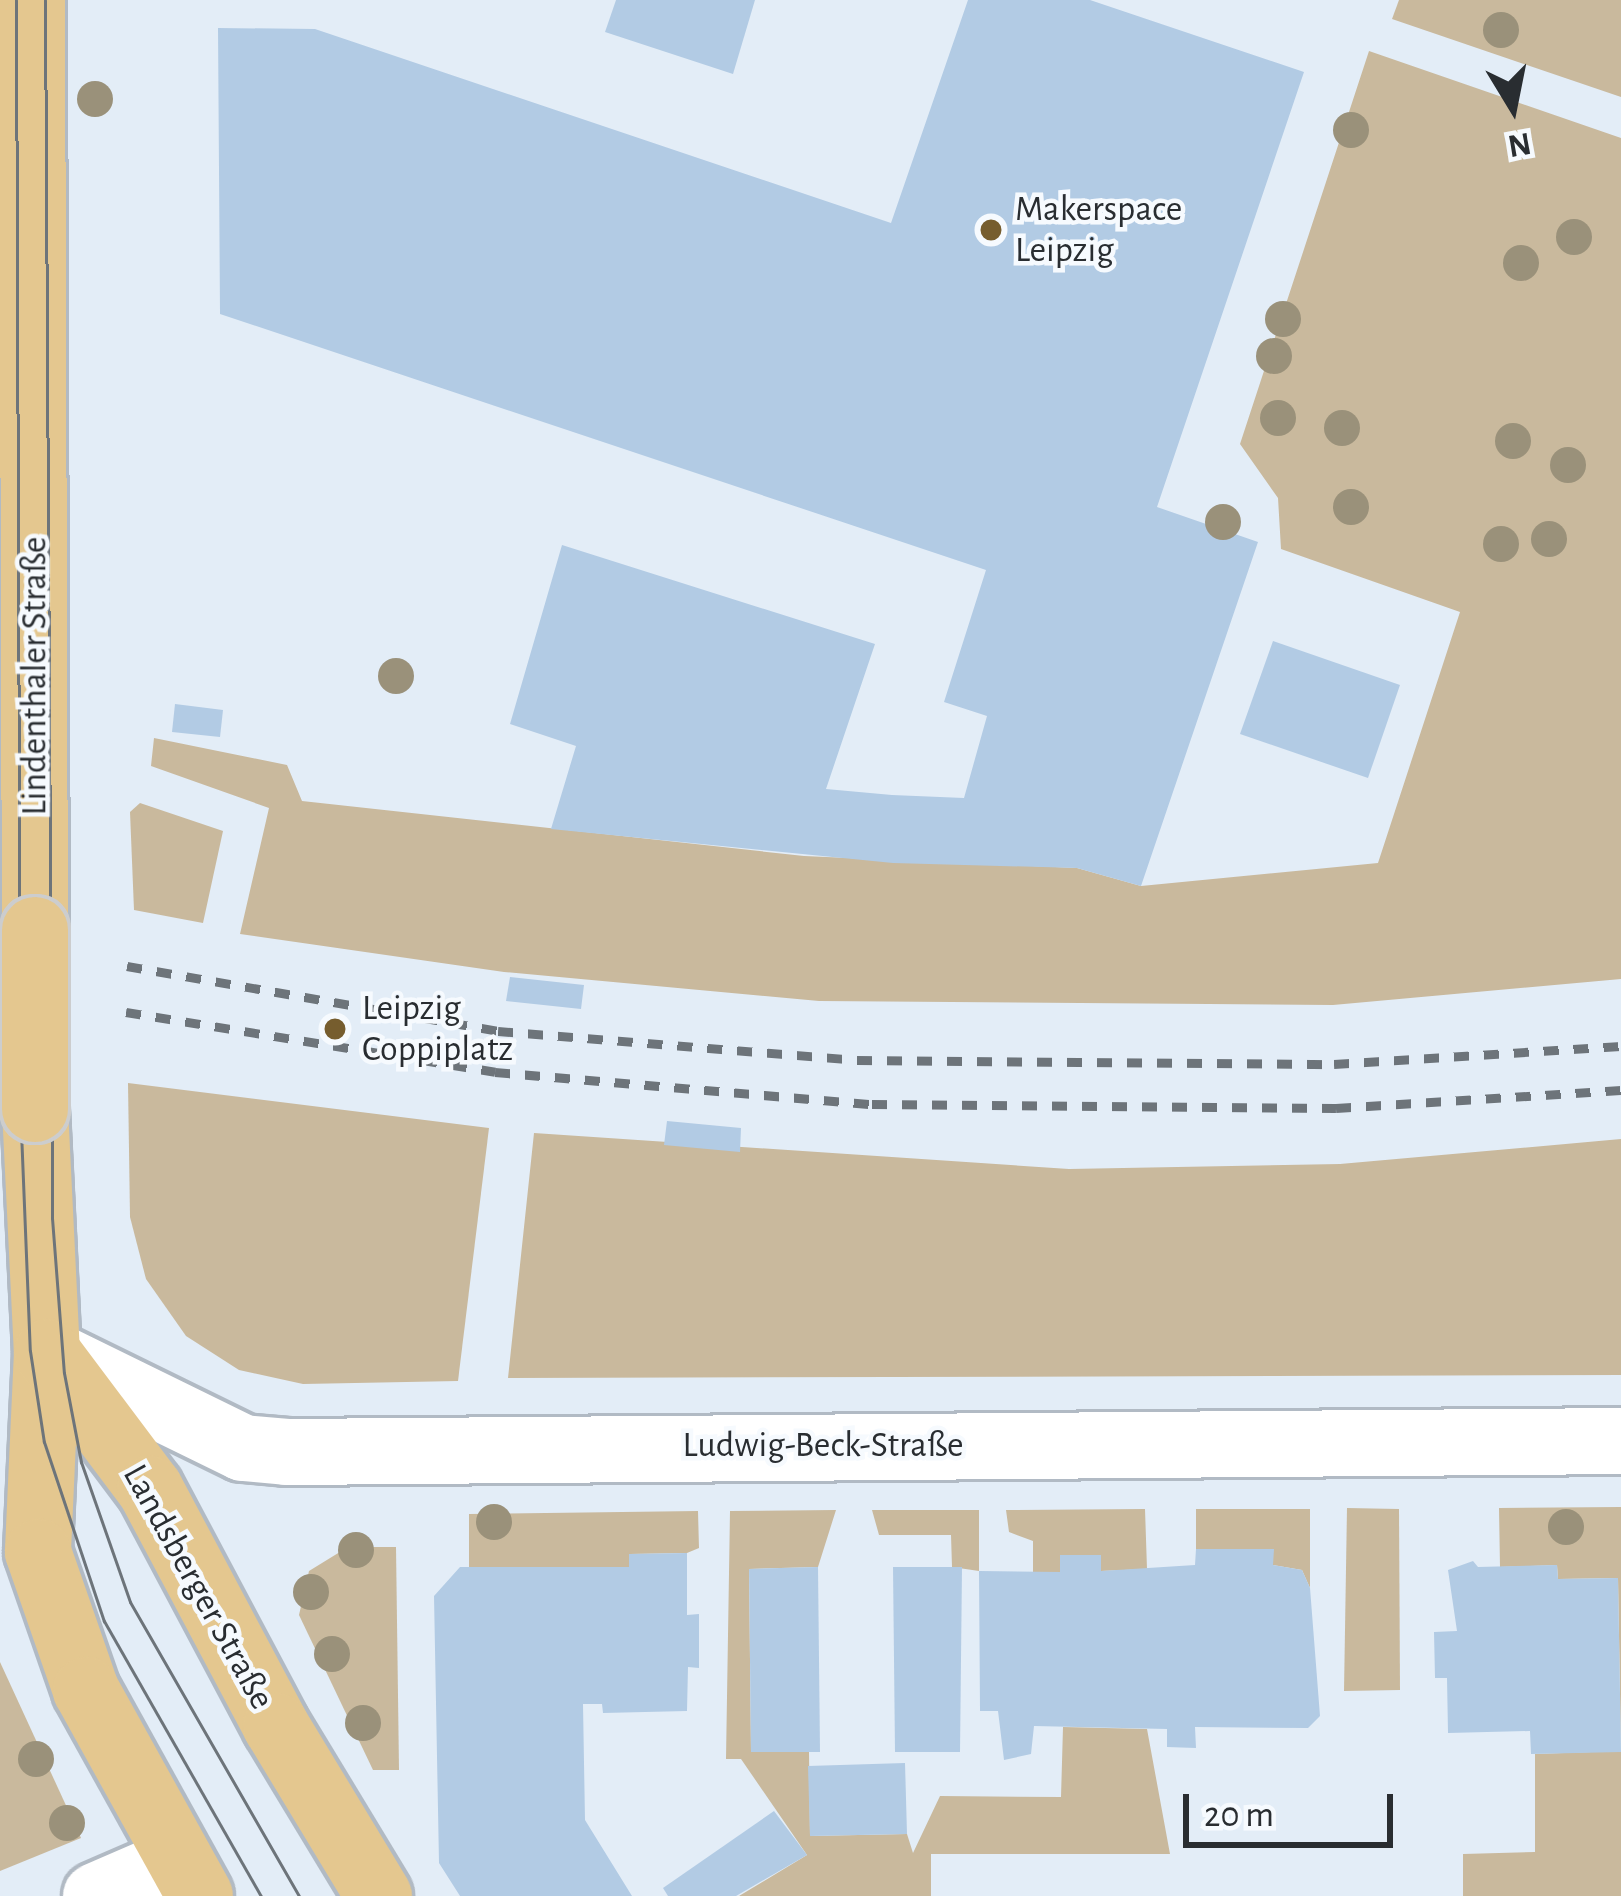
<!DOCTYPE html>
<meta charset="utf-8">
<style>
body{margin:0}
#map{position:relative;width:1621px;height:1896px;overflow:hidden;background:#e3edf7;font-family:"Alegreya Sans",sans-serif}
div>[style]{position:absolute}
.green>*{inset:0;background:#c9b99d}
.building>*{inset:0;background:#b2cbe4}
.roads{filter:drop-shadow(3px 0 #b1bac4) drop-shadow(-3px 0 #b1bac4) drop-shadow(0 3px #b1bac4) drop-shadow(0 -3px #b1bac4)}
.minor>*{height:66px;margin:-33px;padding:0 33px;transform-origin:33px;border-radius:33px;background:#fff}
.major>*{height:66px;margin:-33px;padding:0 33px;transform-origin:33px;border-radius:33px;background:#e4c78f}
.tram>*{height:3px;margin:-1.5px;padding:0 1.5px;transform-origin:1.5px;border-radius:1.5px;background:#6d747a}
.rail>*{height:9px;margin-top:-4.5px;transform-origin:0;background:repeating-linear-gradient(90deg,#6d747a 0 15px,transparent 0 30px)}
.bridges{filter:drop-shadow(3px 0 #cccdce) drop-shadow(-3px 0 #cccdce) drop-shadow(0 3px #cccdce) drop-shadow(0 -3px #cccdce)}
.major-bridge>*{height:66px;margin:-33px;padding:0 33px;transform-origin:33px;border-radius:33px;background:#e4c78f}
.trees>*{width:36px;height:36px;margin:-18px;border-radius:50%;background:#9a917a}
.dots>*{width:33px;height:33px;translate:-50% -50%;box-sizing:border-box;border:6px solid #f6fafe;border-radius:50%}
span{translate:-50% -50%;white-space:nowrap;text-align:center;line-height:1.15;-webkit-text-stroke:9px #f6fafe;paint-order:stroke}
.poi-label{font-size:36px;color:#292d31}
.left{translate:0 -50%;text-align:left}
.street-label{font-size:36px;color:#292d31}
.north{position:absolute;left:1453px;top:48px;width:120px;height:120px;-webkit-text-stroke:9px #f6fafe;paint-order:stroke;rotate:170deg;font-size:33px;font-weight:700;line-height:48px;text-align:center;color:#292d31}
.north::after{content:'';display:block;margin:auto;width:42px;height:54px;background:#292d31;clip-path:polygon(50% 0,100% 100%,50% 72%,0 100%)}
.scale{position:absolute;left:1183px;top:1794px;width:210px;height:54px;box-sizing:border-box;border:6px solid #292d31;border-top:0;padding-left:15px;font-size:36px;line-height:42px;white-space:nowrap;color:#292d31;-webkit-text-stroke:9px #f6fafe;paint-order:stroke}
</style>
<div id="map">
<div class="green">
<div style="clip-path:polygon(1399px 0,1621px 0,1621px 97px,1392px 19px)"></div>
<div style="clip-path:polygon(1369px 51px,1621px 138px,1621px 979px,1333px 1005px,819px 1001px,504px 972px,240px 934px,269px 808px,151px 766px,154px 738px,287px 765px,302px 801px,804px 856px,1077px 868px,1141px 886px,1378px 863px,1460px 612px,1281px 549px,1278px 498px,1240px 444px)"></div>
<div style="clip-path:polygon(140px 803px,223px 831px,203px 923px,134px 910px,130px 812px)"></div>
<div style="clip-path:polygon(128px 1083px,489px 1128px,458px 1381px,303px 1384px,239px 1370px,186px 1336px,146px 1279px,130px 1217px)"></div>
<div style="clip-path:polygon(534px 1133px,1069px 1169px,1340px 1164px,1621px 1139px,1621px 1375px,508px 1378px)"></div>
<div style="clip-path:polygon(1621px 1507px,1621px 1896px,1463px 1896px,1463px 1854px,1535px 1852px,1535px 1754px,1621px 1751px,1618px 1578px,1558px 1579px,1557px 1565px,1500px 1567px,1499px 1508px)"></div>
<div style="clip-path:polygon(1347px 1508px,1399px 1509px,1400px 1690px,1344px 1691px)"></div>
<div style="clip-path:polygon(1145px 1509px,1147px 1569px,1101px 1571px,1101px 1555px,1061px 1555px,1060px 1572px,1033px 1572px,1033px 1541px,1009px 1532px,1006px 1510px)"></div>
<div style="clip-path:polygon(1196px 1509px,1310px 1509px,1310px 1588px,1302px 1570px,1273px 1565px,1273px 1549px,1196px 1549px)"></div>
<div style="clip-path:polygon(836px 1510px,818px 1567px,749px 1569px,751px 1752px,809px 1752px,810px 1836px,907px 1834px,913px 1853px,940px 1796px,1061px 1797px,1063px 1727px,1147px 1729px,1170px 1854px,931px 1854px,931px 1896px,739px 1896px,807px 1855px,741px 1759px,726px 1759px,730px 1511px)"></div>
<div style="clip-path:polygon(872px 1510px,979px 1510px,979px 1571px,952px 1567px,951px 1535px,879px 1535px)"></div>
<div style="clip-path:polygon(698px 1511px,699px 1548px,687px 1553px,630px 1554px,629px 1567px,469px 1567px,469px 1514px)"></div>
<div style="clip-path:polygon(348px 1547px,396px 1547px,399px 1770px,373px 1770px,299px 1615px,309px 1571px)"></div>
<div style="clip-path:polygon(0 1662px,81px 1838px,0 1871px)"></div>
</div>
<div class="building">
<div style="clip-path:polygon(616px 0,755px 0,733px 74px,605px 32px)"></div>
<div style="clip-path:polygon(968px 0,1090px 0,1304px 72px,1157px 507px,1258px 542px,1141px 886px,1077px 868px,893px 863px,551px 829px,576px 746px,510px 724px,562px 545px,875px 644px,826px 789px,892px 795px,964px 798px,987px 716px,944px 702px,986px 570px,220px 314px,218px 28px,315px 29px,891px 223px)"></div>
<div style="clip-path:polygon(1273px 641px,1400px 685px,1368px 778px,1240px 734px)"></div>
<div style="clip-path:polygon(175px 704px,223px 710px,220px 737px,172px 732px)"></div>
<div style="clip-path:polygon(510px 977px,584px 985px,581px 1009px,506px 1001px)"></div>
<div style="clip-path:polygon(667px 1121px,741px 1128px,740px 1152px,664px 1145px)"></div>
<div style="clip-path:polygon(1196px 1549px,1274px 1549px,1273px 1565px,1302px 1570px,1310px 1588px,1320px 1716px,1308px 1728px,1195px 1727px,1196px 1748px,1167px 1747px,1167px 1729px,1034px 1726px,1031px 1754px,1004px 1760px,998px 1711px,980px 1711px,979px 1571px,1060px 1572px,1060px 1555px,1101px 1555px,1101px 1571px,1195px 1565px)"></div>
<div style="clip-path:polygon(687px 1553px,687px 1615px,699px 1614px,699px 1668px,688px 1667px,687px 1711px,603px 1713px,602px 1704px,583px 1704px,585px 1820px,632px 1896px,460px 1896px,439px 1863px,434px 1596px,460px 1567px,629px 1567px,629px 1554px)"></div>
<div style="clip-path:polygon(1473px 1561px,1478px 1567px,1557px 1565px,1558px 1579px,1618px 1578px,1621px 1752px,1531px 1754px,1530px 1731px,1448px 1733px,1447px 1678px,1435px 1678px,1434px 1632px,1457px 1631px,1448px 1570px)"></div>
<div style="clip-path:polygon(818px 1567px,820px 1752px,751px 1752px,749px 1569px)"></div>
<div style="clip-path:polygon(893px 1567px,962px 1567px,960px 1752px,895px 1752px)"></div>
<div style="clip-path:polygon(905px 1763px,907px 1834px,810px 1836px,808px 1766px)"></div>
<div style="clip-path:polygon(774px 1811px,807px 1855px,736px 1896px,668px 1896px,663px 1888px)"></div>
</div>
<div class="roads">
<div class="minor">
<div style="left:47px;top:1352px;width:218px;rotate:26.1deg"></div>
<div style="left:243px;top:1448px;width:44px;rotate:5.2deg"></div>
<div style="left:287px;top:1452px;width:1334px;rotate:-0.47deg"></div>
<div style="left:96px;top:1896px;width:90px;rotate:-23.4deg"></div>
</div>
<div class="major">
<div style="left:32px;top:0;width:930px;rotate:89.82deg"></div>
<div style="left:35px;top:1109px;width:243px;rotate:87.2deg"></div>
<div style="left:47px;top:1352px;width:200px;rotate:92.6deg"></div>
<div style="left:38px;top:1552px;width:146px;rotate:70.8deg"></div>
<div style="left:86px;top:1690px;width:235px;rotate:61deg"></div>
<div style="left:47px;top:1352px;width:171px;rotate:53.1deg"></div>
<div style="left:150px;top:1489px;width:268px;rotate:62deg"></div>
<div style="left:276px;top:1726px;width:199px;rotate:58.8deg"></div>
</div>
</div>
<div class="tram">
<div style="left:16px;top:0;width:1106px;rotate:89.79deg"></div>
<div style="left:20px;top:1106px;width:245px;rotate:87.7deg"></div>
<div style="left:30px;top:1351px;width:92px;rotate:81.3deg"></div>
<div style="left:44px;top:1442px;width:189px;rotate:71.5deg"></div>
<div style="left:104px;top:1621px;width:317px;rotate:60.3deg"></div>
<div style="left:45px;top:0;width:1218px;rotate:89.67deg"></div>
<div style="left:52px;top:1218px;width:155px;rotate:85.6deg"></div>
<div style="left:64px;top:1373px;width:91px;rotate:79.2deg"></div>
<div style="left:81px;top:1462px;width:148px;rotate:70.7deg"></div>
<div style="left:130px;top:1602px;width:339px;rotate:60.1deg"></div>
</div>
<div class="rail">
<div style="left:127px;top:966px;width:377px;rotate:9.9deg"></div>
<div style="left:498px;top:1031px;width:360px;rotate:4.6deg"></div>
<div style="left:857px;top:1060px;width:477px;rotate:0.5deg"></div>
<div style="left:1334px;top:1064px;width:288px;rotate:-3.6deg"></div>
<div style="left:126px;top:1012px;width:374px;rotate:9.2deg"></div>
<div style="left:495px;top:1072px;width:378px;rotate:4.9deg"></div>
<div style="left:872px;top:1104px;width:464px;rotate:0.5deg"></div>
<div style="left:1336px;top:1108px;width:286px;rotate:-3.6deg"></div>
</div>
<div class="bridges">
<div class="major-bridge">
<div style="left:35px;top:1109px;width:179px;rotate:-90deg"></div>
</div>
</div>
<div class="trees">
<div style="left:1501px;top:30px"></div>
<div style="left:95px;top:99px"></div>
<div style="left:1351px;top:130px"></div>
<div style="left:1574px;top:237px"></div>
<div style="left:1521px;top:263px"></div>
<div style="left:1283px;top:319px"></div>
<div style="left:1274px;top:356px"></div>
<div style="left:1278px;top:418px"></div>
<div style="left:1342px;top:428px"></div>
<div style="left:1513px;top:441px"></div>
<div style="left:1568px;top:465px"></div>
<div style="left:1351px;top:507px"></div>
<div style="left:1223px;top:522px"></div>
<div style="left:1549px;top:539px"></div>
<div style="left:1501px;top:544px"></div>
<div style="left:396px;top:676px"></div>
<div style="left:494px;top:1522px"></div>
<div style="left:1566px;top:1527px"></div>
<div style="left:356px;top:1550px"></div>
<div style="left:311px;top:1592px"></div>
<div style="left:332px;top:1654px"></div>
<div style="left:363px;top:1723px"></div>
<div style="left:36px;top:1759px"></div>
<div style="left:67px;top:1823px"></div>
</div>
<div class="dots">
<div style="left:991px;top:230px;background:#765d2e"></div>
<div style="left:335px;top:1029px;background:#765d2e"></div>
</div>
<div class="poi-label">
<span class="left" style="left:1015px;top:230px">Makerspace<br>Leipzig</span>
<span class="left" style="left:362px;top:1029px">Leipzig<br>Coppiplatz</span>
</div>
<div class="street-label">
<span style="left:35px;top:676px;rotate:-90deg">Lindenthaler Straße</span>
<span style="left:823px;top:1446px">Ludwig-Beck-Straße</span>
<span style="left:198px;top:1587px;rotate:61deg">Landsberger Straße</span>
</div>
<div class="north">N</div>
<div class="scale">20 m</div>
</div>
